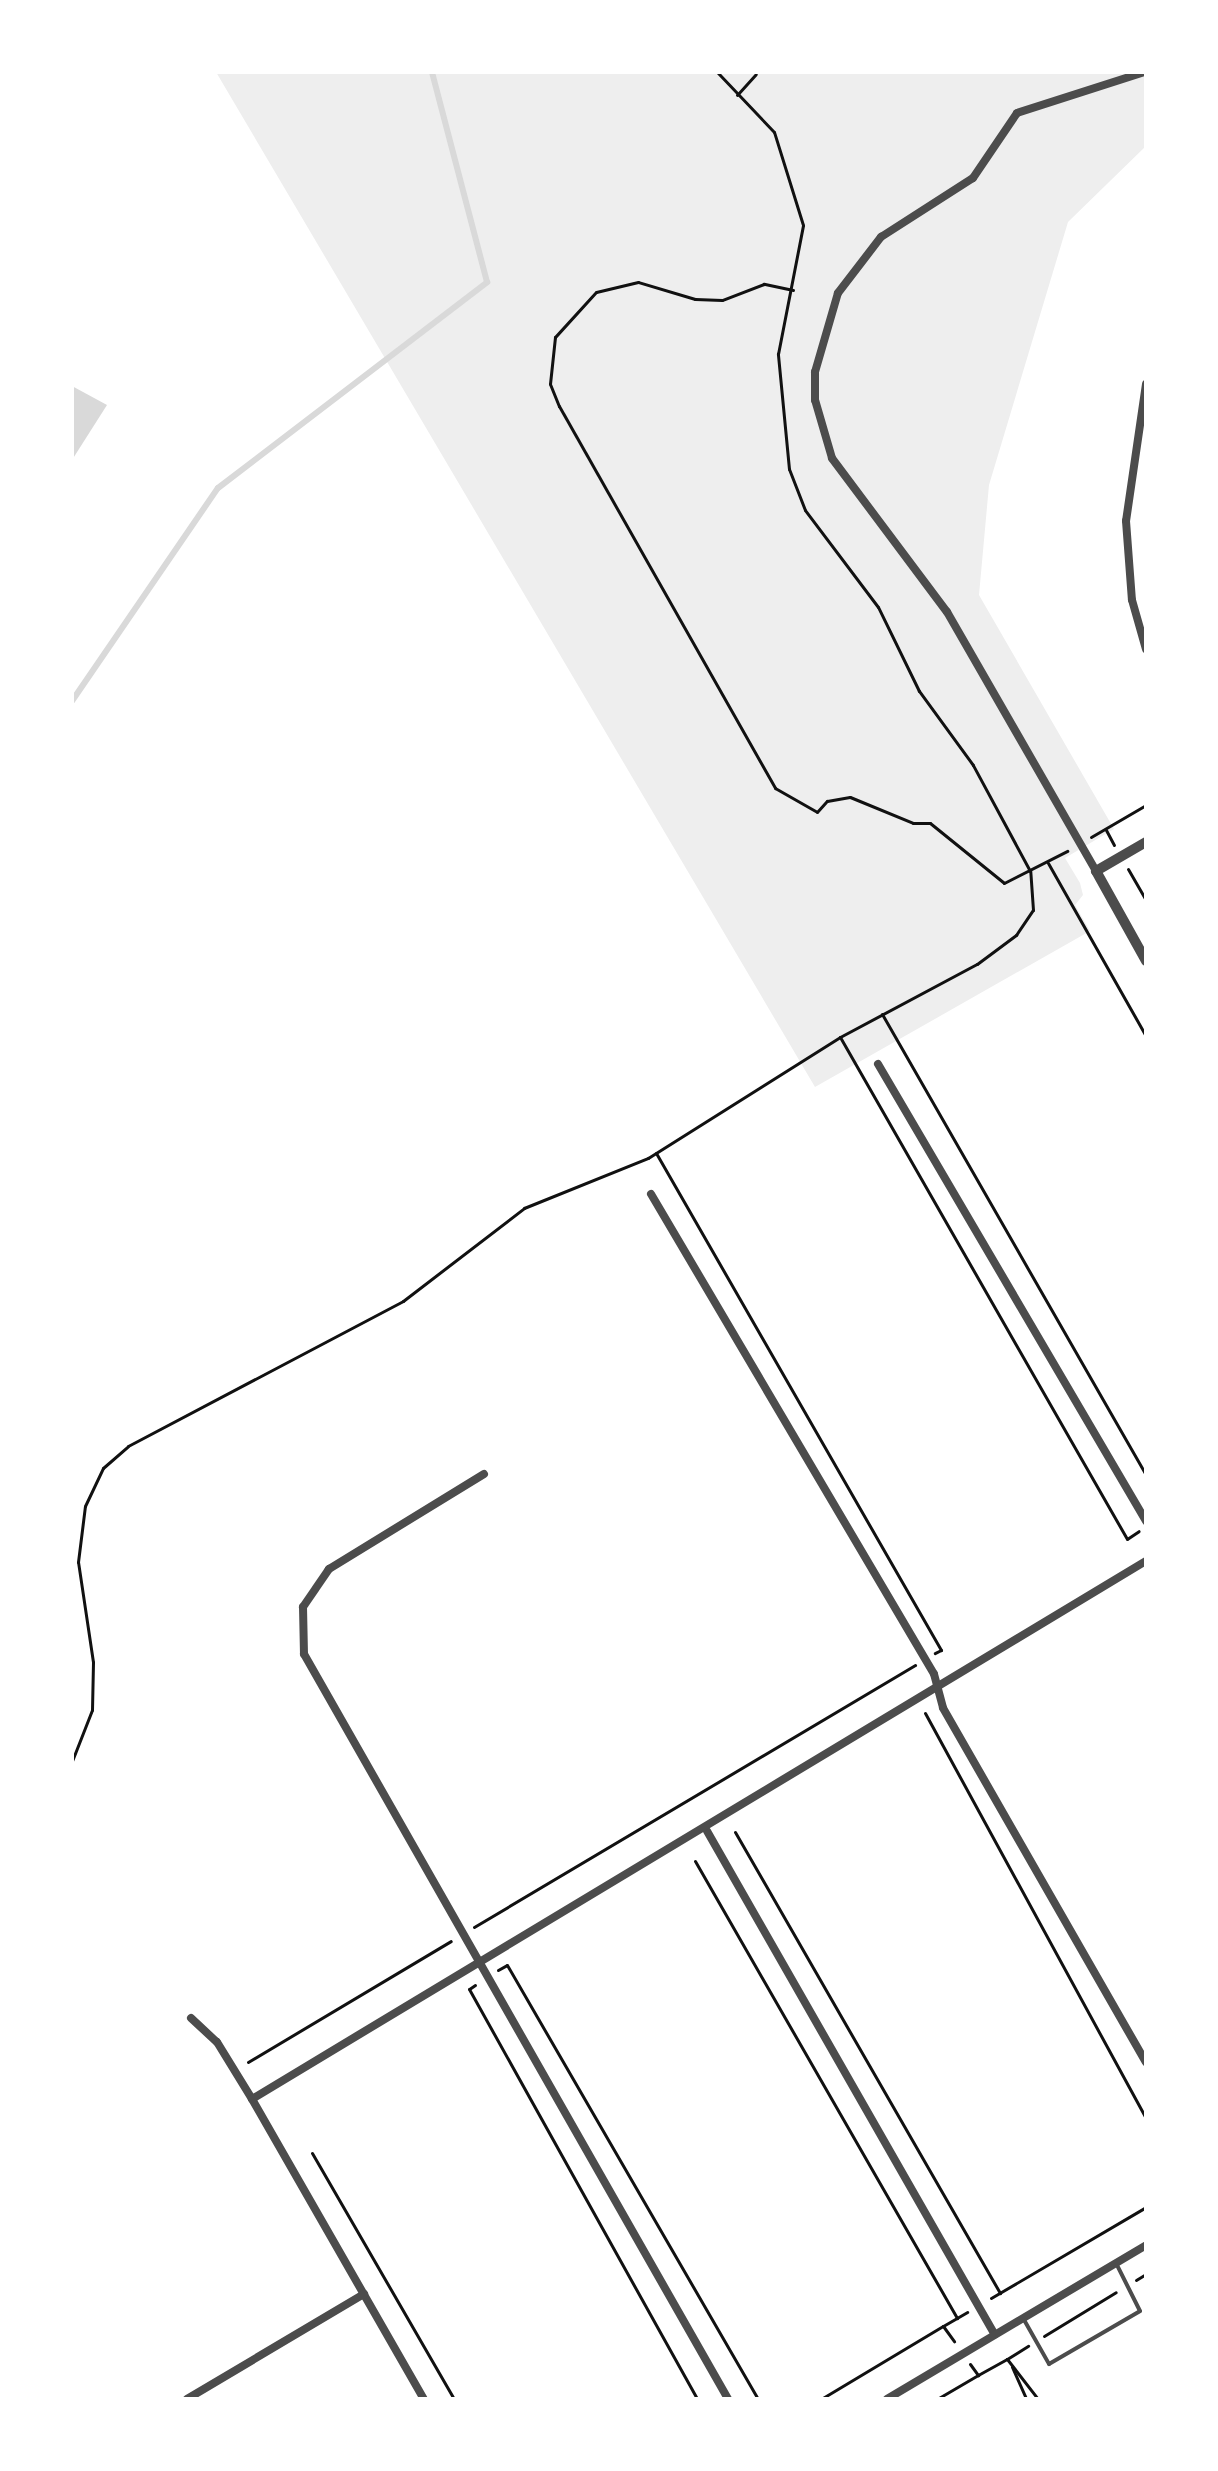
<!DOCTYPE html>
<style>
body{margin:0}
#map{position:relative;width:1218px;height:2471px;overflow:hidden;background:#fff;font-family:"Nunito Sans",sans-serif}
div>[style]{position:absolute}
.green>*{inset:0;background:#eee}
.water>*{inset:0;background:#d9d9d9}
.stream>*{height:6px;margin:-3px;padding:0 3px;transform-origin:3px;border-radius:3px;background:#d9d9d9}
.path>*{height:3px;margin:-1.5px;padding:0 1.5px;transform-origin:1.5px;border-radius:1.5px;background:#111}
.service>*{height:4px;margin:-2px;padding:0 2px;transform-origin:2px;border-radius:2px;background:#4c4c4c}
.minor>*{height:8px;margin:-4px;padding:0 4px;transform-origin:4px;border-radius:4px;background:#4c4c4c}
.tertiary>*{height:10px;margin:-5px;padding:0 5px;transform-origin:5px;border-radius:5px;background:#4c4c4c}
span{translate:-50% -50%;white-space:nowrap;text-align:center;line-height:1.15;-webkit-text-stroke:6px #fff;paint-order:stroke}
.frame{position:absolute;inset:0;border:74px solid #fff;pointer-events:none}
</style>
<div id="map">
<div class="green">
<div style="clip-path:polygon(216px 72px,1146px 72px,1146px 146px,1068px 222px,989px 485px,979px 595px,1114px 829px,1065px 858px,1080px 883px,1083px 895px,1075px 905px,1090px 931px,815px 1087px)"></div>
</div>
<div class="water">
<div style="clip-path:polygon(72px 386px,107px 405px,72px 460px)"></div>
</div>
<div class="stream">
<div style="left:72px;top:701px;width:258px;rotate:-55.6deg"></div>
<div style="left:218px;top:488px;width:339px;rotate:-37.4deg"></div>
<div style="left:487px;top:282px;width:217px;rotate:-104.7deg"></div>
</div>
<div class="path">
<div style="left:739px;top:72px;width:20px"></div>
<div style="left:737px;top:95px;width:28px;rotate:-48deg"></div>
<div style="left:793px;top:290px;width:30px;rotate:-168deg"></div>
<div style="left:764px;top:284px;width:45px;rotate:159.1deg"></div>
<div style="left:722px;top:300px;width:27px;rotate:-178deg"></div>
<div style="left:695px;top:299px;width:59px;rotate:-163.4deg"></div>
<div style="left:638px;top:282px;width:43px;rotate:166.6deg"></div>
<div style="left:596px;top:292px;width:61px;rotate:132.3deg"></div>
<div style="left:555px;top:337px;width:47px;rotate:96.1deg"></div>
<div style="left:550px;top:384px;width:24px;rotate:68deg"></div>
<div style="left:559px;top:406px;width:439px;rotate:60.5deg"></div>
<div style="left:775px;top:788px;width:48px;rotate:29.7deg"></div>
<div style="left:817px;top:812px;width:15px;rotate:-48deg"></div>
<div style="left:827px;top:801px;width:23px;rotate:-10deg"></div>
<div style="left:850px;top:797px;width:68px;rotate:22.4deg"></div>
<div style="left:913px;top:823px;width:17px"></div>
<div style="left:930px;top:823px;width:95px;rotate:39deg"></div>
<div style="left:1004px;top:883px;width:71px;rotate:-26.9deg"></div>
<div style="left:1106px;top:830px;width:17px;rotate:62deg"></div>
<div style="left:1091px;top:837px;width:64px;rotate:-30.2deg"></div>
<div style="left:1048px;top:863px;width:199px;rotate:60.5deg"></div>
<div style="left:1128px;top:869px;width:36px;rotate:60deg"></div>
<div style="left:882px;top:1014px;width:531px;rotate:60.2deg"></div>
<div style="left:840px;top:1037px;width:578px;rotate:60.24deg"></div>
<div style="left:1127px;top:1539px;width:14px;rotate:-34deg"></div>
<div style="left:656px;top:1153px;width:573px;rotate:60.17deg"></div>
<div style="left:941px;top:1650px;width:7px;rotate:153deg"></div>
<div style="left:925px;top:1713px;width:461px;rotate:61.4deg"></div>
<div style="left:72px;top:1761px;width:55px;rotate:-68.6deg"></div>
<div style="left:92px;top:1710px;width:48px;rotate:-88.8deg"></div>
<div style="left:93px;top:1662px;width:101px;rotate:-98.5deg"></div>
<div style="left:78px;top:1562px;width:56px;rotate:-82.9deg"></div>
<div style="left:85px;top:1506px;width:42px;rotate:-64.7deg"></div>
<div style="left:103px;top:1468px;width:33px;rotate:-41deg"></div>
<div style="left:128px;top:1446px;width:311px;rotate:-27.8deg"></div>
<div style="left:403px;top:1301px;width:153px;rotate:-37.5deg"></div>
<div style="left:524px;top:1208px;width:134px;rotate:-22deg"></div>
<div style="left:648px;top:1158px;width:227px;rotate:-32.2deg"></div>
<div style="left:840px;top:1037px;width:155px;rotate:-28.1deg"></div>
<div style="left:977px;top:964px;width:49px;rotate:-36.6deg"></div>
<div style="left:1016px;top:935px;width:30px;rotate:-56deg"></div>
<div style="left:1033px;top:910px;width:39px;rotate:-94deg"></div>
<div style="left:1030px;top:871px;width:120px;rotate:-118.3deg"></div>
<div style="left:973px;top:765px;width:92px;rotate:-126.1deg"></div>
<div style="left:919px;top:691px;width:93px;rotate:-116deg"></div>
<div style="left:878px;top:607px;width:121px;rotate:-127deg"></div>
<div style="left:805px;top:510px;width:44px;rotate:-111.3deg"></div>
<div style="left:789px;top:469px;width:116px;rotate:-95.5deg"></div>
<div style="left:778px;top:354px;width:131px;rotate:-79deg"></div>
<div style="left:803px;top:225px;width:97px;rotate:-107.3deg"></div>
<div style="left:774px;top:132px;width:83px;rotate:-133.5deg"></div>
<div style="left:735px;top:1832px;width:532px;rotate:60.11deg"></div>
<div style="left:695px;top:1861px;width:527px;rotate:60.17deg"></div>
<div style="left:474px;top:1927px;width:513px;rotate:-30.71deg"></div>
<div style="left:498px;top:1970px;width:10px;rotate:-29deg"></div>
<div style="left:507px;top:1965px;width:501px;rotate:59.96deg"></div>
<div style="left:475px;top:1985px;width:7px;rotate:146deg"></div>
<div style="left:469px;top:1989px;width:469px;rotate:60.9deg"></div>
<div style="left:248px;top:2062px;width:236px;rotate:-30.8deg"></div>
<div style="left:312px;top:2153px;width:284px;rotate:60deg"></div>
<div style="left:1136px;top:2280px;width:12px;rotate:-31deg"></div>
<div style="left:991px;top:2298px;width:180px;rotate:-30.4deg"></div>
<div style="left:943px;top:2326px;width:28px;rotate:-30deg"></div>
<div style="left:1044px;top:2336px;width:84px;rotate:-31.4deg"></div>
<div style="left:1007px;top:2359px;width:25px;rotate:-32deg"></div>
<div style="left:970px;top:2364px;width:14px;rotate:54deg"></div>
<div style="left:978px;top:2375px;width:33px;rotate:-29deg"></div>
<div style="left:1007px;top:2359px;width:51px;rotate:52.2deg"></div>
<div style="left:1012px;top:2367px;width:35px;rotate:66deg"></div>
<div style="left:821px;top:2399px;width:142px;rotate:-30.9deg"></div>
<div style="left:943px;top:2326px;width:19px;rotate:54deg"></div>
<div style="left:937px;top:2399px;width:48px;rotate:-30.3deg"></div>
</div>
<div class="service">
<div style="left:1023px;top:2318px;width:53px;rotate:60.5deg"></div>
<div style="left:1049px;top:2364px;width:105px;rotate:-30.2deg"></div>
<div style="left:1140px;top:2311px;width:51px;rotate:-116.6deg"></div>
</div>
<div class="minor">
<div style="left:1146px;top:384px;width:138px;rotate:98.3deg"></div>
<div style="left:1126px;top:521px;width:79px;rotate:85.7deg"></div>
<div style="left:1132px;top:600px;width:51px;rotate:74.1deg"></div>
<div style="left:1096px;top:871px;width:299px;rotate:-119.9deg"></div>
<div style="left:947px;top:612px;width:192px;rotate:-126.8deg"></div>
<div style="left:832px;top:458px;width:60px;rotate:-106.3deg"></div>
<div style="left:815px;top:400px;width:28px;rotate:-90deg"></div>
<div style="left:815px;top:372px;width:82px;rotate:-73.8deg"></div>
<div style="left:838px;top:293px;width:71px;rotate:-52.5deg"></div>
<div style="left:881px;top:237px;width:109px;rotate:-32.7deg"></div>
<div style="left:973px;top:178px;width:78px;rotate:-55.9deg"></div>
<div style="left:1017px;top:113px;width:134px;rotate:-17.8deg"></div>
<div style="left:878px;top:1064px;width:530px;rotate:59.61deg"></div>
<div style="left:651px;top:1194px;width:557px;rotate:59.48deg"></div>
<div style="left:934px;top:1674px;width:35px;rotate:75deg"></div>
<div style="left:943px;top:1708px;width:408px;rotate:60.2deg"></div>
<div style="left:484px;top:1474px;width:182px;rotate:148.5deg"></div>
<div style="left:329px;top:1569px;width:46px;rotate:124.4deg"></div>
<div style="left:303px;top:1607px;width:47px;rotate:88.8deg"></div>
<div style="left:304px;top:1654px;width:857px;rotate:60.35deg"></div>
<div style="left:707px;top:1831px;width:580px;rotate:60.26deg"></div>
<div style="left:191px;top:2018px;width:35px;rotate:43deg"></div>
<div style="left:217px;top:2042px;width:67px;rotate:58.4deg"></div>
<div style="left:252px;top:2099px;width:346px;rotate:60.2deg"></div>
<div style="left:252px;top:2099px;width:1043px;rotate:-31.04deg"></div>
<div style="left:187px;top:2399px;width:206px;rotate:-30.7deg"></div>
<div style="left:887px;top:2399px;width:301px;rotate:-30.7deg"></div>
</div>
<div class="tertiary">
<div style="left:1146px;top:842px;width:58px;rotate:149.9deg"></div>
<div style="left:1096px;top:871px;width:103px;rotate:60.9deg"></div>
</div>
<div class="frame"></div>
</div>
